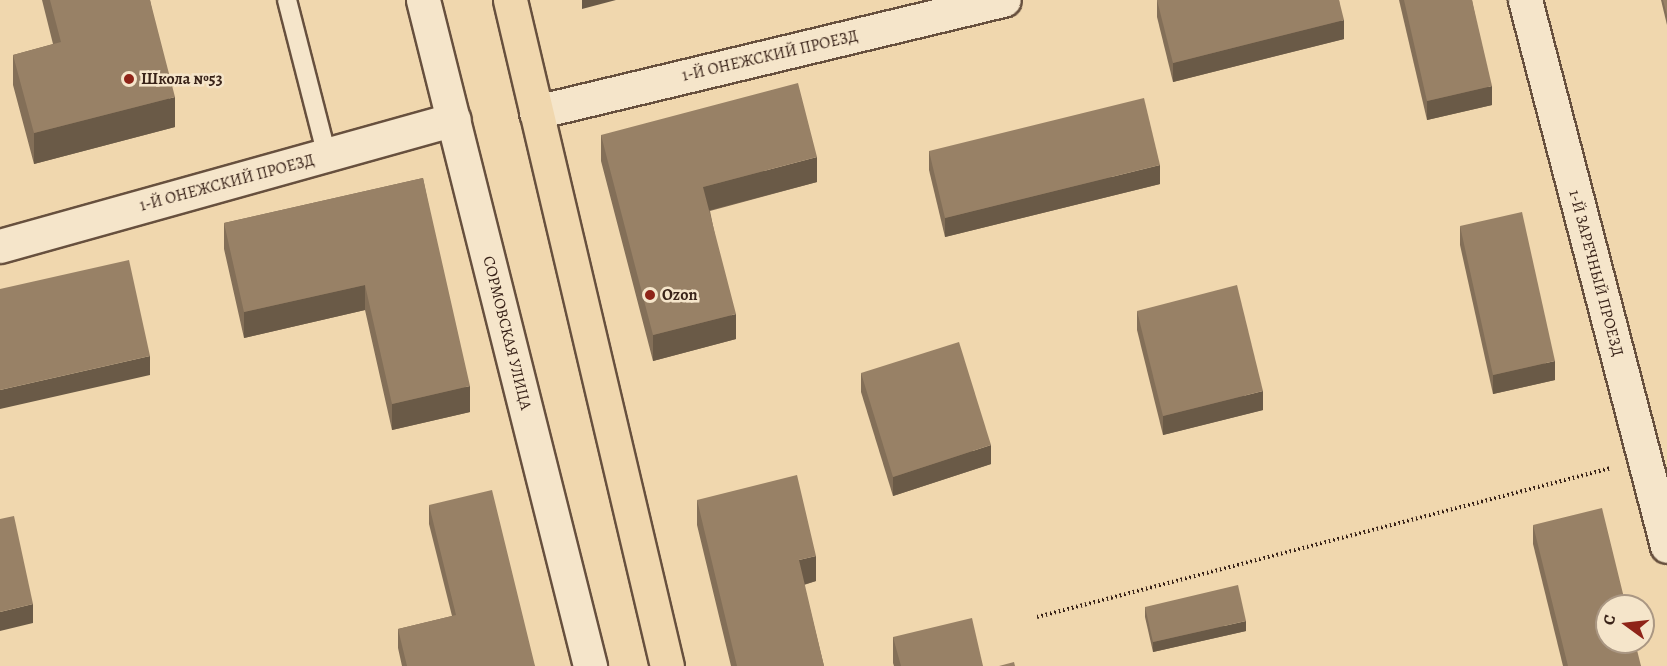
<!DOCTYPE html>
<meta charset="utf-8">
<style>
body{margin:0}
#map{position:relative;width:1667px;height:666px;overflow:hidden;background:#f0d7ae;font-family:Alegreya,serif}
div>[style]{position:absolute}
.path>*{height:4px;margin-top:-2px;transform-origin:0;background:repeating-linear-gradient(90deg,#392319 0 1.5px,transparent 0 4.5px)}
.roads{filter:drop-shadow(2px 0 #67503e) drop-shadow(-2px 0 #67503e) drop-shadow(0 2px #67503e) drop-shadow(0 -2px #67503e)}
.lane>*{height:18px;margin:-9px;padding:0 9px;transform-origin:9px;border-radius:9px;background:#f5e5ca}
.street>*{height:33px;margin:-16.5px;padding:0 16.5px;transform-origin:16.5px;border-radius:16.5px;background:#f5e5ca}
.secondary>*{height:33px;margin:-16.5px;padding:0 16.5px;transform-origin:16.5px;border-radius:16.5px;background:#f5e5ca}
.highway>*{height:33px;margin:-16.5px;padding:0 16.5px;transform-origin:16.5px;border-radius:16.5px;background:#f0d7ae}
.wall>*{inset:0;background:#836f58}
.shaded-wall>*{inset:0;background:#6a5a47}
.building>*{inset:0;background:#988166}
.dots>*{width:16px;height:16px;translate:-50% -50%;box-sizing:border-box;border:3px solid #f5e5ca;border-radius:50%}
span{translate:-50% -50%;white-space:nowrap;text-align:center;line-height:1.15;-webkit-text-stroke:5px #f5e5ca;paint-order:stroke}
.street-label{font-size:16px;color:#392319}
.poi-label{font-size:16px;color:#392319;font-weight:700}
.left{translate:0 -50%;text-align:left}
.north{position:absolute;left:1595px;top:594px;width:60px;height:60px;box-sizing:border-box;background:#f5e5ca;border:2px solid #aa9783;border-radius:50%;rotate:285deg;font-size:16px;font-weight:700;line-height:24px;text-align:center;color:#392319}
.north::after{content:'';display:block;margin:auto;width:21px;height:27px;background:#8f2418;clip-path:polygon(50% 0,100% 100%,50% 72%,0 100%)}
</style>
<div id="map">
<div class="path">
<div style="left:1037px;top:617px;width:593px;rotate:-14.55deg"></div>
</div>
<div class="roads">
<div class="lane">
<div style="left:287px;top:0;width:161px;rotate:75.6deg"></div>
</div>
<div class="street">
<div style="left:1525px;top:0;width:564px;rotate:75.42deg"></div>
<div style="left:536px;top:112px;width:481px;rotate:-13.5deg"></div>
<div style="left:0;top:246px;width:471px;rotate:-15.6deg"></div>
</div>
<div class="secondary">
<div style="left:423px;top:0;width:687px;rotate:75.92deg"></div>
</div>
<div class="highway">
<div style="left:510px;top:0;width:684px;rotate:76.74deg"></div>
</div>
</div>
<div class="wall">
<div style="clip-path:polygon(42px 0,150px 0,175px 127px,34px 164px,13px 85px,13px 55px,53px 44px)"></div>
<div style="clip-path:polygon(1157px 0,1339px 0,1344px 39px,1173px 82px,1157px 17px)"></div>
<div style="clip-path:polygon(1399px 0,1472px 0,1492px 105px,1427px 120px)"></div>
<div style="clip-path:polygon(1661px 0,1667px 0,1667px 25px)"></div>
<div style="clip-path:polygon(601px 135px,817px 182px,710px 211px,736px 339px,653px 361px,601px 161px)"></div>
<div style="clip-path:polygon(929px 151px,1160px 184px,945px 237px,929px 170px)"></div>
<div style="clip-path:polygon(423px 178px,470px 412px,392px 430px,365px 310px,244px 338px,224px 249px,224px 223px)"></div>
<div style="clip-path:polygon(1460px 226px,1555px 380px,1493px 394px,1460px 245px)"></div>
<div style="clip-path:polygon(1137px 311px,1263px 410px,1163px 435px,1137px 330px)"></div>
<div style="clip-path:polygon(861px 373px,991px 464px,893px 496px,861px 392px)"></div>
<div style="clip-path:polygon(697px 500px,816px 581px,804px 585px,824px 666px,731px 666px,697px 525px)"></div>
<div style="clip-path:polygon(429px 505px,535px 666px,402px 666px,398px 648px,398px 629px,452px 616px,429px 524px)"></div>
<div style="clip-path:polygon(1533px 525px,1641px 666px,1563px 666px,1533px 544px)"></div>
<div style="clip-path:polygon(1145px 607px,1246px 631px,1153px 652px,1145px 617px)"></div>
<div style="clip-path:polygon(893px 637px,983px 666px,894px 666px,893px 663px)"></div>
</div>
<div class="shaded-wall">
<div style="clip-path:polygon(582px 0,616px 0,582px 9px)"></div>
<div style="clip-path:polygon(1344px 20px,1344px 39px,1173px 82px,1173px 63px)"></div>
<div style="clip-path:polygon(1492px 86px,1492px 105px,1427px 120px,1427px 101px)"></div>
<div style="clip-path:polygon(175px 97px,175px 127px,34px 164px,34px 133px)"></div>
<div style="clip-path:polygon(817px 157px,817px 182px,703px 212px,703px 187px)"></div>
<div style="clip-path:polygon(1160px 165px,1160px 184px,945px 237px,945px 218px)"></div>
<div style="clip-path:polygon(365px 285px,365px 310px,244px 338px,244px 312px)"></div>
<div style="clip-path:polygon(736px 314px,736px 339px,653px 361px,653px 335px)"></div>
<div style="clip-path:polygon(150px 356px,150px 375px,0 409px,0 390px)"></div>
<div style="clip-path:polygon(1555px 361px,1555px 380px,1493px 394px,1493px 375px)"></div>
<div style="clip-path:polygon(470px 386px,470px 412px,392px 430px,392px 404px)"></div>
<div style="clip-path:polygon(1263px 391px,1263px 410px,1163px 435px,1163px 416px)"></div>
<div style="clip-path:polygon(991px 445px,991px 464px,893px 496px,893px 477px)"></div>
<div style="clip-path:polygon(816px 556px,816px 581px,799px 586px,799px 560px)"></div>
<div style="clip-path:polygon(33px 604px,33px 623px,0 631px,0 612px)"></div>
<div style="clip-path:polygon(1246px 621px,1246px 631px,1153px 652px,1153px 642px)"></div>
</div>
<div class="building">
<div style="clip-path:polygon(50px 0,150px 0,175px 97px,34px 133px,13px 55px,61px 42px)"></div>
<div style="clip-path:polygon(1157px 0,1339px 0,1344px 20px,1173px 63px)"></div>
<div style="clip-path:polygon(1404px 0,1472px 0,1492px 86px,1427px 101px)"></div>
<div style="clip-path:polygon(1663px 0,1667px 0,1667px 15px)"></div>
<div style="clip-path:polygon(798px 83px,817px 157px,703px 187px,736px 314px,653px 335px,601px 135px)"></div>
<div style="clip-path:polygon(1144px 98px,1160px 165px,945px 218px,929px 151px)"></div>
<div style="clip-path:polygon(423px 178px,470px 386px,392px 404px,365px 285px,244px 312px,224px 223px)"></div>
<div style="clip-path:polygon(1522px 212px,1555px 361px,1493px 375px,1460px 226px)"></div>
<div style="clip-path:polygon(129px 260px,150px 356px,0 390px,0 289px)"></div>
<div style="clip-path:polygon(1237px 285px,1263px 391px,1163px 416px,1137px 311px)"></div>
<div style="clip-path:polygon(959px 342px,991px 445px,893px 477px,861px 373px)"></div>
<div style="clip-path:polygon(797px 475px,816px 556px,799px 560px,824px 666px,737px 666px,697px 500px)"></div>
<div style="clip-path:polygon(492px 490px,535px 666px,407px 666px,398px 629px,456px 615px,429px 505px)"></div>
<div style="clip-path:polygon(1602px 508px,1626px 606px,1607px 606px,1607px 642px,1635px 642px,1641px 666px,1568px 666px,1533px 525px)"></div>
<div style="clip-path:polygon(14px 516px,33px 604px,0 612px,0 519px)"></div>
<div style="clip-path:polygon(1238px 585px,1246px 621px,1153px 642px,1145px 607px)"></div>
<div style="clip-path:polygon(972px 618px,983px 666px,901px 666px,893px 637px)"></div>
<div style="clip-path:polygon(1014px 662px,1015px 666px,999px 666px)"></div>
</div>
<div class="dots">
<div style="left:129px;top:79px;background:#8f2418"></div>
<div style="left:650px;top:295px;background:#8f2418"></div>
</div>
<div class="street-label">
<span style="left:770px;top:56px;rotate:-13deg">1-Й ОНЕЖСКИЙ ПРОЕЗД</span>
<span style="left:227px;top:183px;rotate:-15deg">1-Й ОНЕЖСКИЙ ПРОЕЗД</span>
<span style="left:1596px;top:273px;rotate:75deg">1-Й ЗАРЕЧНЫЙ ПРОЕЗД</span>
<span style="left:507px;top:333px;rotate:76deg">СОРМОВСКАЯ УЛИЦА</span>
</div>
<div class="poi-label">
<span class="left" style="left:141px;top:79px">Школа №53</span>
<span class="left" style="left:662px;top:295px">Ozon</span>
</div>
<div class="north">С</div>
</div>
